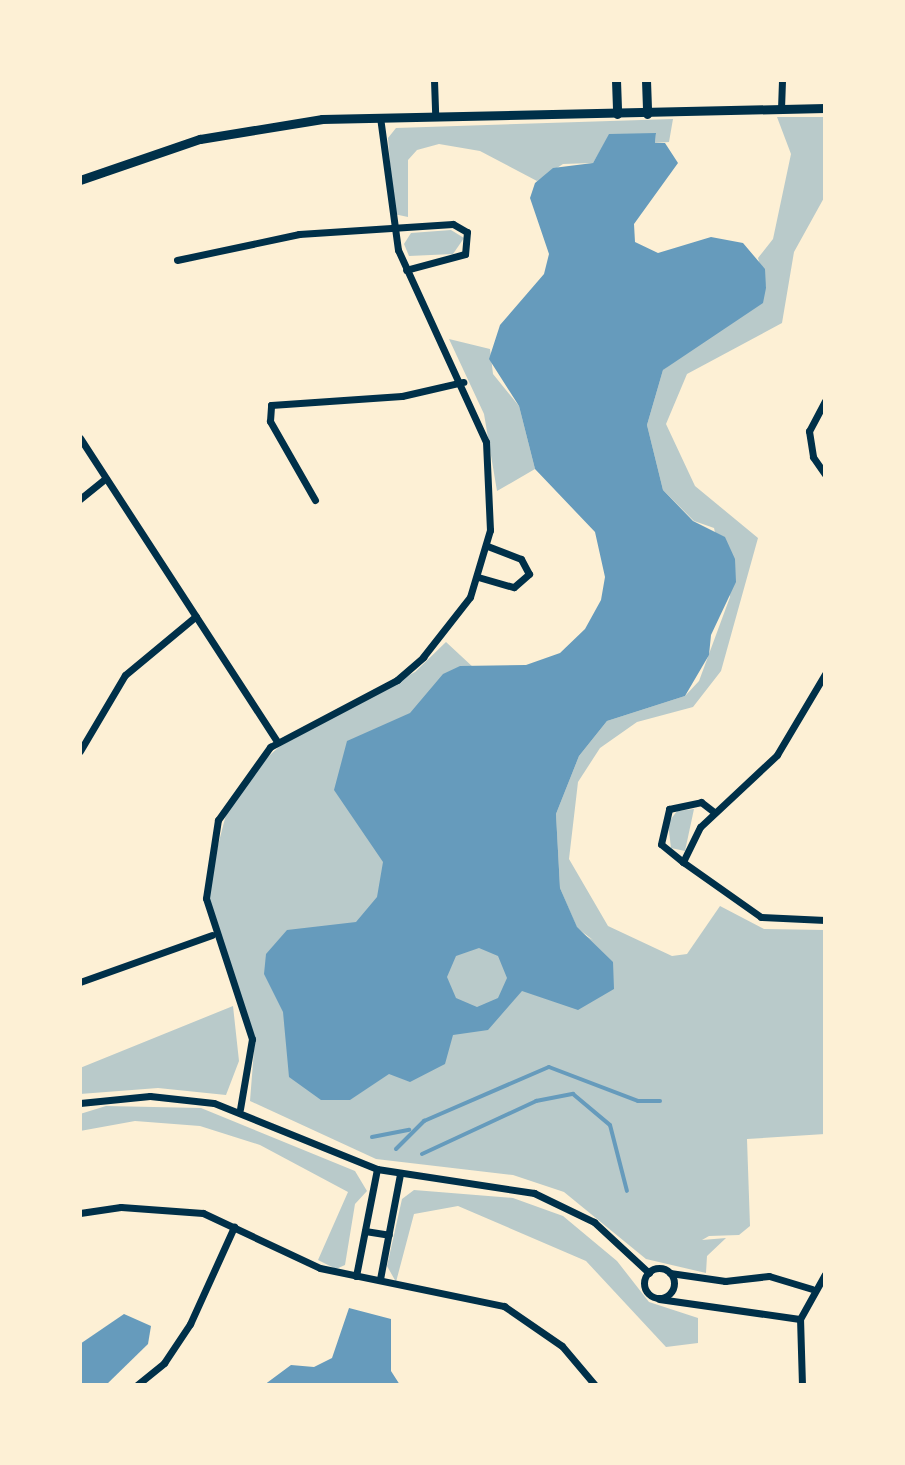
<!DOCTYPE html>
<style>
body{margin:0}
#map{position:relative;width:905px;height:1465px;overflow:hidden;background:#fdf0d5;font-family:"DM Sans",sans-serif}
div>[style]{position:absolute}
.green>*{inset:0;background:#b9caca}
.water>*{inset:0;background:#669bbc}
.stream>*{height:4px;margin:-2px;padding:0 2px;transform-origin:2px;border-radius:2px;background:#669bbc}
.minor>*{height:7px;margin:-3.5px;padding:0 3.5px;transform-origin:3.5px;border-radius:3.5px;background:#003049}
.minor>.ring{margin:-3.5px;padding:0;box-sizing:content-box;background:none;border:7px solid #003049;border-radius:50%}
.tertiary>*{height:9px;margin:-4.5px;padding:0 4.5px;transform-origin:4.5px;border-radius:4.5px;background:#003049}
span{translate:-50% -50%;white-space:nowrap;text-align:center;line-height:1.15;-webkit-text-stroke:8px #fdf0d5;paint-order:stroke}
.frame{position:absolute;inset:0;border:82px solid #fdf0d5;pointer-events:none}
</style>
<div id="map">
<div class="green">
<div style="clip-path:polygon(777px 117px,825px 117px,825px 196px,794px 252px,782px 323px,687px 374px,666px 424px,695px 486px,758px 538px,721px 671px,693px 707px,637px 722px,600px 748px,578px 782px,569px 859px,608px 926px,672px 956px,687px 954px,720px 906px,764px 929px,825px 930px,825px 1134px,747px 1139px,750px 1226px,739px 1235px,709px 1236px,702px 1240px,726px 1238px,707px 1256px,706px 1273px,646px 1259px,564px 1192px,513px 1175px,376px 1159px,250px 1101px,255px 1037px,210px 911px,210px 876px,229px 803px,251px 772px,280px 746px,415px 672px,446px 642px,488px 681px,495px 885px,593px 940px,577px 928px,560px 888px,556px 814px,579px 756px,607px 721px,685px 696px,699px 681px,730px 597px,714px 528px,694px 521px,663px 490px,647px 425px,663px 370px,766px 288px,758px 258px,773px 239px,791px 154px)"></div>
<div style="clip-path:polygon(673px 119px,669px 142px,655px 143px,656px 134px,610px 134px,593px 163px,563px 164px,537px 181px,480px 151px,439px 144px,417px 150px,408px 160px,408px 217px,394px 214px,388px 138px,396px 128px)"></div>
<div style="clip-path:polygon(451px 230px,464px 238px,453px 254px,409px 256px,404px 244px,411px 233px)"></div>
<div style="clip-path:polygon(449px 339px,490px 349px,493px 374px,519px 406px,535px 469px,497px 491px,484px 414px)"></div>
<div style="clip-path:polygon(694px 809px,685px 851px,671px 848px,668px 823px,677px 811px)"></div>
<div style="clip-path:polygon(233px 1006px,239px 1061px,226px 1095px,158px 1088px,80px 1094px,80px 1068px)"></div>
<div style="clip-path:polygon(106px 1106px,201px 1108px,355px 1171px,367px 1191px,355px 1204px,345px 1265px,336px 1269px,318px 1260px,348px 1192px,260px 1145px,200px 1126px,135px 1121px,80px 1131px,80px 1114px)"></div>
<div style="clip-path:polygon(414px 1190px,513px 1198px,563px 1216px,617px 1261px,649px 1302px,698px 1318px,698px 1343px,666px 1347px,586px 1261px,458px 1206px,414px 1214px,396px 1282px,387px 1266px,402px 1199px)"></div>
</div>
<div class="water">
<div style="clip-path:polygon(evenodd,656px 133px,655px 143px,665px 143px,678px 163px,634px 224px,635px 242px,658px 253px,711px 237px,743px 243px,765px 269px,766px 288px,763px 303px,663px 370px,647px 425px,663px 490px,693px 521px,725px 537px,735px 559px,736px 582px,711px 635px,709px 655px,685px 696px,607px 721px,579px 756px,556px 814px,560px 888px,577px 927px,613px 962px,614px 989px,578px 1010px,522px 991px,488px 1030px,453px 1035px,445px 1064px,410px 1082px,389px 1074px,350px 1100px,321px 1100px,289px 1077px,283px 1012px,264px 974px,266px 954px,287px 930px,356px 922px,377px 897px,383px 862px,334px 790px,347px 741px,410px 713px,443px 674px,460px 666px,526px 665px,560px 653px,585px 629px,601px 600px,605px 577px,595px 532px,535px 469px,519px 406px,489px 359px,500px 325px,544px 274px,549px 254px,530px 198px,535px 183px,553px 168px,593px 163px,609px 134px,656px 133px,479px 948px,498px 956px,507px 978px,498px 998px,477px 1007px,456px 998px,447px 977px,456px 956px,479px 948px)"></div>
<div style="clip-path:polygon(349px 1308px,391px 1319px,391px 1371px,400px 1385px,264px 1385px,291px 1365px,314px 1367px,332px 1358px)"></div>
<div style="clip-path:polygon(124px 1314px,151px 1326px,148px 1344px,106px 1385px,80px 1385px,80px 1344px)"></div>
</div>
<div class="stream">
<div style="left:372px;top:1137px;width:38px;rotate:-11deg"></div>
<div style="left:396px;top:1149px;width:40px;rotate:-45deg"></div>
<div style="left:424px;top:1121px;width:136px;rotate:-23.4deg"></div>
<div style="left:549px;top:1067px;width:95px;rotate:20.9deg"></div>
<div style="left:638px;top:1101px;width:22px"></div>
<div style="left:422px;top:1154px;width:126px;rotate:-24.9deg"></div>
<div style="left:536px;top:1101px;width:38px;rotate:-11deg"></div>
<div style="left:573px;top:1094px;width:48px;rotate:40deg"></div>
<div style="left:610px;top:1125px;width:68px;rotate:75.6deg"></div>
</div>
<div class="minor">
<div style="left:434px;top:80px;width:36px;rotate:88deg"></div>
<div style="left:781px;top:109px;width:29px;rotate:-88deg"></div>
<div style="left:177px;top:260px;width:125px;rotate:-12deg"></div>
<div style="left:299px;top:234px;width:154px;rotate:-3.7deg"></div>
<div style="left:453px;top:224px;width:16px;rotate:30deg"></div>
<div style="left:467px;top:232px;width:22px;rotate:95deg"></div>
<div style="left:465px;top:254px;width:61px;rotate:164.8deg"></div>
<div style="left:825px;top:401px;width:34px;rotate:118deg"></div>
<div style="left:809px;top:431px;width:26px;rotate:81deg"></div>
<div style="left:813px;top:457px;width:21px;rotate:55deg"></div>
<div style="left:80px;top:438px;width:361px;rotate:57deg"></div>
<div style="left:80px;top:499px;width:33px;rotate:-39deg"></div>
<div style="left:315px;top:500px;width:91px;rotate:-119.7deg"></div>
<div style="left:270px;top:421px;width:16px;rotate:-86deg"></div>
<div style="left:271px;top:405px;width:131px;rotate:-3.9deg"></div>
<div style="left:402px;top:396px;width:63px;rotate:-12.9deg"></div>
<div style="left:478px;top:577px;width:37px;rotate:16deg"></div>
<div style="left:514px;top:587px;width:20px;rotate:-41deg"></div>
<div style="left:529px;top:574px;width:17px;rotate:-118deg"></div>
<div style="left:521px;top:559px;width:36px;rotate:-159deg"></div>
<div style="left:825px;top:674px;width:94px;rotate:120.7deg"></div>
<div style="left:777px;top:755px;width:105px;rotate:136.9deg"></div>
<div style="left:700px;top:827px;width:39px;rotate:116deg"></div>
<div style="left:683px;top:862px;width:95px;rotate:35.2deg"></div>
<div style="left:761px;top:917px;width:64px;rotate:2.7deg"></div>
<div style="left:80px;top:751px;width:88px;rotate:-59.4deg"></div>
<div style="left:125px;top:675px;width:92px;rotate:-39.7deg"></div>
<div style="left:683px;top:862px;width:28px;rotate:-141deg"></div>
<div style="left:661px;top:844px;width:36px;rotate:-77deg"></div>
<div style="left:669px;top:809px;width:33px;rotate:-12deg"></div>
<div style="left:701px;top:802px;width:16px;rotate:38deg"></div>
<div style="left:80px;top:982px;width:140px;rotate:-19.6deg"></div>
<div style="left:80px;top:1103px;width:70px;rotate:-5.7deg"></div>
<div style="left:150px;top:1096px;width:64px;rotate:6.2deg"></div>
<div style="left:214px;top:1103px;width:176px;rotate:22deg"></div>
<div style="left:377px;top:1169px;width:159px;rotate:8.7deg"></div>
<div style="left:534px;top:1193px;width:67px;rotate:25.8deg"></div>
<div style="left:594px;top:1222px;width:75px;rotate:42.8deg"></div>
<div style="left:240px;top:1109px;width:71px;rotate:-80.3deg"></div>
<div style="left:252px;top:1039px;width:148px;rotate:-108.1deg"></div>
<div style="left:206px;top:898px;width:79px;rotate:-81.3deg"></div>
<div style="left:218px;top:820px;width:90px;rotate:-54.5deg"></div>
<div style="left:270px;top:747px;width:144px;rotate:-27.8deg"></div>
<div style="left:397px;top:680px;width:35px;rotate:-41deg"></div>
<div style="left:423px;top:657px;width:76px;rotate:-51.9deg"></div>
<div style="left:470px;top:597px;width:70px;rotate:-73.4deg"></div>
<div style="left:490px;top:530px;width:88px;rotate:-92.6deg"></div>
<div style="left:486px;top:442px;width:211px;rotate:-114.6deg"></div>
<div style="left:398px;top:250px;width:134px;rotate:-97.7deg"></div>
<div style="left:80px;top:1213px;width:41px;rotate:-8.3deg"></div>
<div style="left:121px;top:1207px;width:82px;rotate:4.2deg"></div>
<div style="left:203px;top:1213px;width:129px;rotate:25.2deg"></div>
<div style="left:320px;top:1268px;width:188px;rotate:11.7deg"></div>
<div style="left:504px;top:1306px;width:70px;rotate:34.6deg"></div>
<div style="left:562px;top:1346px;width:51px;rotate:49.8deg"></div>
<div style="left:365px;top:1231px;width:24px;rotate:9deg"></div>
<div class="ring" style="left:644px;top:1268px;width:23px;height:23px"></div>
<div style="left:670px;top:1273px;width:56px;rotate:8.3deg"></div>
<div style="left:725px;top:1281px;width:44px;rotate:-6.5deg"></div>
<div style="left:769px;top:1276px;width:45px;rotate:16.8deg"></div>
<div style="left:356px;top:1276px;width:109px;rotate:-78.9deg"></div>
<div style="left:380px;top:1279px;width:107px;rotate:-79.2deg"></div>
<div style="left:659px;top:1299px;width:142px;rotate:8.1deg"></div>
<div style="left:137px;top:1385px;width:35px;rotate:-39deg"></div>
<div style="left:164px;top:1363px;width:47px;rotate:-56.3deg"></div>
<div style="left:190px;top:1324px;width:107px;rotate:-65.6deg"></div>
<div style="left:802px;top:1385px;width:66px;rotate:-91.7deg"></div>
<div style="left:800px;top:1319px;width:51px;rotate:-60.9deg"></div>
</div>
<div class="tertiary">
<div style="left:616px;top:80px;width:34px;rotate:88deg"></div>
<div style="left:646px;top:80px;width:34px;rotate:88deg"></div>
<div style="left:80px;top:180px;width:127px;rotate:-18.9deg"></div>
<div style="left:200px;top:139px;width:124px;rotate:-9.3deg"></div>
<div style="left:322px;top:119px;width:503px;rotate:-1.25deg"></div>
</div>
<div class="frame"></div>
</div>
